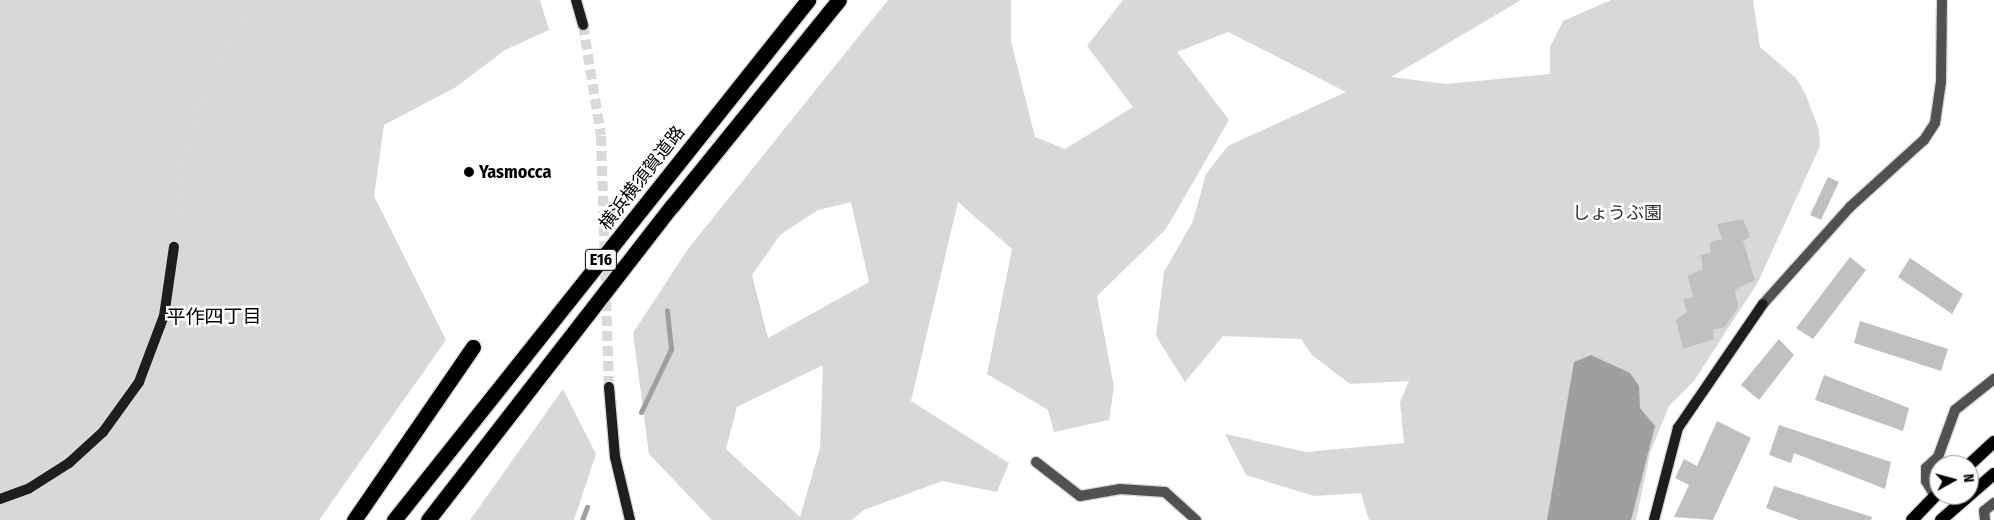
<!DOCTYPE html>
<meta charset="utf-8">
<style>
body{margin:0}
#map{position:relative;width:1994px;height:520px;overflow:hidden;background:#fff;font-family:"Fira Sans Condensed","Noto Sans JP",sans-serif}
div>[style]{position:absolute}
.green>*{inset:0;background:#d8d8d8}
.water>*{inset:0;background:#9f9f9f}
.stream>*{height:5px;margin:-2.5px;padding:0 2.5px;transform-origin:2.5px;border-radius:2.5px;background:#9f9f9f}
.building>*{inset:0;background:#c0c0c0}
.secondary-tunnel>*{height:10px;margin-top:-5px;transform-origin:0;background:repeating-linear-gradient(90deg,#d9d9d9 0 10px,transparent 0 15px)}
.roads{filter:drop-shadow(1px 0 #dbdbdb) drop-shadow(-1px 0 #dbdbdb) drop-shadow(0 1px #dbdbdb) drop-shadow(0 -1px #dbdbdb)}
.street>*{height:10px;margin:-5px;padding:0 5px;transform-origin:5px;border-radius:5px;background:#515151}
.secondary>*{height:10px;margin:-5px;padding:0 5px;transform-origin:5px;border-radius:5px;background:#1e1e1e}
.primary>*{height:12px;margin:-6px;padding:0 6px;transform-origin:6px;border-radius:6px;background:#000}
.highway>*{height:15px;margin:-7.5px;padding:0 7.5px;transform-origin:7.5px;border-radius:7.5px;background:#000}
.dots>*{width:14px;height:14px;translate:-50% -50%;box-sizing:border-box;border:2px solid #fff;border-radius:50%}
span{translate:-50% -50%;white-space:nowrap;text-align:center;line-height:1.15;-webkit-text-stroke:5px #fff;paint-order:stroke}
.shield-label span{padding:1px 4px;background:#fff;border:1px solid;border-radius:4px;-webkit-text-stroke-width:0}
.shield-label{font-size:16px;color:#000;font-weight:700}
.poi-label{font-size:18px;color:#000;font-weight:700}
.left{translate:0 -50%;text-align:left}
.street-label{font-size:18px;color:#000}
.park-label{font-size:18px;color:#2f2f2f}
.neighbourhood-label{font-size:19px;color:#000}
.north{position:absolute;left:1929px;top:455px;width:50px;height:50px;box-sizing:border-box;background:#fff;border:1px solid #999;border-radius:50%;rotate:83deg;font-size:14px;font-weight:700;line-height:20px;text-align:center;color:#000}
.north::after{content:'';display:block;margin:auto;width:18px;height:22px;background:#000;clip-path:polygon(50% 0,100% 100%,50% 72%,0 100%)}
</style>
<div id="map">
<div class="green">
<div style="clip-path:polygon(0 0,540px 0,549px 30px,505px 50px,456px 87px,384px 125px,374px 196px,446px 340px,319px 520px,0 520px)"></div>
<div style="clip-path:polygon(evenodd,888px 0,1011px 0,1011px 41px,1035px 137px,1065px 149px,1133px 107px,1087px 46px,1123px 0,1521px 0,1391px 77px,1446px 84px,1550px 74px,1550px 47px,1563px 21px,1611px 0,1753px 0,1760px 47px,1796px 78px,1805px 93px,1819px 130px,1820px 146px,1758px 282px,1694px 381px,1669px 406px,1650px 453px,1636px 520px,1369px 520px,1361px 493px,1314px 496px,1246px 475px,1225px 434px,1306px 452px,1404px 443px,1400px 402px,1409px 381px,1350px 384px,1312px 355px,1301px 339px,1223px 336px,1185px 382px,1156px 336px,1164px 272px,1193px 221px,1206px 174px,1228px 146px,1346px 92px,1228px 32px,1177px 52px,1229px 120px,1166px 229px,1097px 296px,1114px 387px,1109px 420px,1054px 432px,1048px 410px,987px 374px,1012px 249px,958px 202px,911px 401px,1009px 463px,997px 492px,942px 481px,864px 510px,852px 520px,712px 520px,649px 454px,633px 333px,688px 249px,888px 0,851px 202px,869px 282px,768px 338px,752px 275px,780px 235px,818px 210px,851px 202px,888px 0,823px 365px,820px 448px,800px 517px,726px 449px,737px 407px,823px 365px)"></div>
<div style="clip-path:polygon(563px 389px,596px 454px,574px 520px,470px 520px)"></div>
</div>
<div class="water">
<div style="clip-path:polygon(1591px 355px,1630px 373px,1639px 386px,1640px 408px,1655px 426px,1631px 520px,1547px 520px,1574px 362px)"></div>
</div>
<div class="stream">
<div style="left:641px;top:412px;width:70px;rotate:-64.5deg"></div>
<div style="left:671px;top:349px;width:39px;rotate:-96deg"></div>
<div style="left:582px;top:520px;width:14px;rotate:-69deg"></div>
</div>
<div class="building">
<div style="clip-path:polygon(1828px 177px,1839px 182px,1821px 220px,1810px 215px)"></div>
<div style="clip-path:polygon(1743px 219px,1750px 237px,1743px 241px,1755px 280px,1735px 290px,1738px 307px,1725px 327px,1713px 330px,1714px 339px,1683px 349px,1676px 320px,1687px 312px,1683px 299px,1693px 297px,1688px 276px,1703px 269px,1701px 255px,1711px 253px,1710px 242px,1722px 239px,1717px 224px)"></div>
<div style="clip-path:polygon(1850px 257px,1866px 270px,1813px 339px,1796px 328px)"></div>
<div style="clip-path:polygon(1910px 258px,1963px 294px,1952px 314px,1898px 277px)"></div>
<div style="clip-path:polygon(1860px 321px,1948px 349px,1941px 371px,1854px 343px)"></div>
<div style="clip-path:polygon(1779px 339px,1794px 355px,1759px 400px,1741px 385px)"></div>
<div style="clip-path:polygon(1824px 375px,1909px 408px,1903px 431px,1815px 400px)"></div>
<div style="clip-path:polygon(1717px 421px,1751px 438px,1713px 520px,1674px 517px,1689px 485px,1675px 478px,1684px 459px,1697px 466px)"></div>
<div style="clip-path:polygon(1779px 425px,1891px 462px,1885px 489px,1794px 453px,1791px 463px,1769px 455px)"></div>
<div style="clip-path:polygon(1774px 486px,1872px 517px,1871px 520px,1799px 520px,1766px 508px)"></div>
</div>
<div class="secondary-tunnel">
<div style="left:583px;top:25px;width:112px;rotate:80.8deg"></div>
<div style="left:601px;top:136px;width:251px;rotate:88.2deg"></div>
<div style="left:174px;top:247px;width:77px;rotate:-84.1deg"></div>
<div style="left:182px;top:170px;width:68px;rotate:-74.7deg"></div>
<div style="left:200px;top:104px;width:115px;rotate:-64.3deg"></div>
</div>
<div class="roads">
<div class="street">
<div style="left:1763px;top:304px;width:130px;rotate:-48.1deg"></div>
<div style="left:1850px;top:207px;width:100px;rotate:-42.2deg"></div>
<div style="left:1924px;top:140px;width:20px;rotate:-57deg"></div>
<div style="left:1935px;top:123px;width:41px;rotate:-81.7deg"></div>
<div style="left:1941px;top:82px;width:82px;rotate:-89.3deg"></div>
<div style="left:1036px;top:462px;width:56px;rotate:37.7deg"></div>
<div style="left:1080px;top:496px;width:41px;rotate:-9.9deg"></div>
<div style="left:1120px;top:489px;width:45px;rotate:3.8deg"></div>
<div style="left:1165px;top:492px;width:42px;rotate:42.1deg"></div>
<div style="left:1935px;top:496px;width:17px;rotate:-121deg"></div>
<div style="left:1926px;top:481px;width:13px;rotate:-90deg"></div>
<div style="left:1926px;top:468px;width:16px;rotate:-43deg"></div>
<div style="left:1938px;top:457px;width:50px;rotate:-70.1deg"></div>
<div style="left:1955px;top:410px;width:50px;rotate:-38.5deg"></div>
<div style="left:1985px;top:520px;width:9px;rotate:-96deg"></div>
<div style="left:1984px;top:511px;width:13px;rotate:-39deg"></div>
</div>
<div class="secondary">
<div style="left:576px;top:0;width:26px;rotate:74deg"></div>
<div style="left:609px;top:387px;width:70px;rotate:85.1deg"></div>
<div style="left:615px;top:457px;width:65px;rotate:76.6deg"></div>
<div style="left:0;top:499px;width:30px;rotate:-20deg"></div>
<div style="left:28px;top:489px;width:49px;rotate:-32.4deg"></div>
<div style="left:69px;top:463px;width:46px;rotate:-42.4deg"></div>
<div style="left:103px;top:432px;width:62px;rotate:-54.2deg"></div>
<div style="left:139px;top:382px;width:71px;rotate:-69.3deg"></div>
<div style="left:164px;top:316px;width:70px;rotate:-81.8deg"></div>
<div style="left:1654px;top:520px;width:95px;rotate:-75.4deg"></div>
<div style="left:1678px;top:428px;width:150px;rotate:-55.6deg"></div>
</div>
<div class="primary">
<div style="left:1969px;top:465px;width:34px;rotate:-43deg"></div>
<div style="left:1912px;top:520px;width:39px;rotate:-46deg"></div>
<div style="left:1941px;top:520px;width:70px;rotate:-41deg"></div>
</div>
<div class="highway">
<div style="left:354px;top:520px;width:210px;rotate:-55.5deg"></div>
<div style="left:394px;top:520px;width:665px;rotate:-51.47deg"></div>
<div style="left:428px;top:520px;width:398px;rotate:-52.2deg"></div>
<div style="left:672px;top:206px;width:265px;rotate:-51deg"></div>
</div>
</div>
<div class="dots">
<div style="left:469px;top:172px;background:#000"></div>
</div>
<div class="shield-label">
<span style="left:601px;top:260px">E16</span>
</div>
<div class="poi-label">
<span class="left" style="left:479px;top:172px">Yasmocca</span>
</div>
<div class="street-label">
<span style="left:642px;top:178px;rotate:-52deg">横浜横須賀道路</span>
</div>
<div class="park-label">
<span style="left:1617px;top:213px">しょうぶ園</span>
</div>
<div class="neighbourhood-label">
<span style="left:214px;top:317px">平作四丁目</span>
</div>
<div class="north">N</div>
</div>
